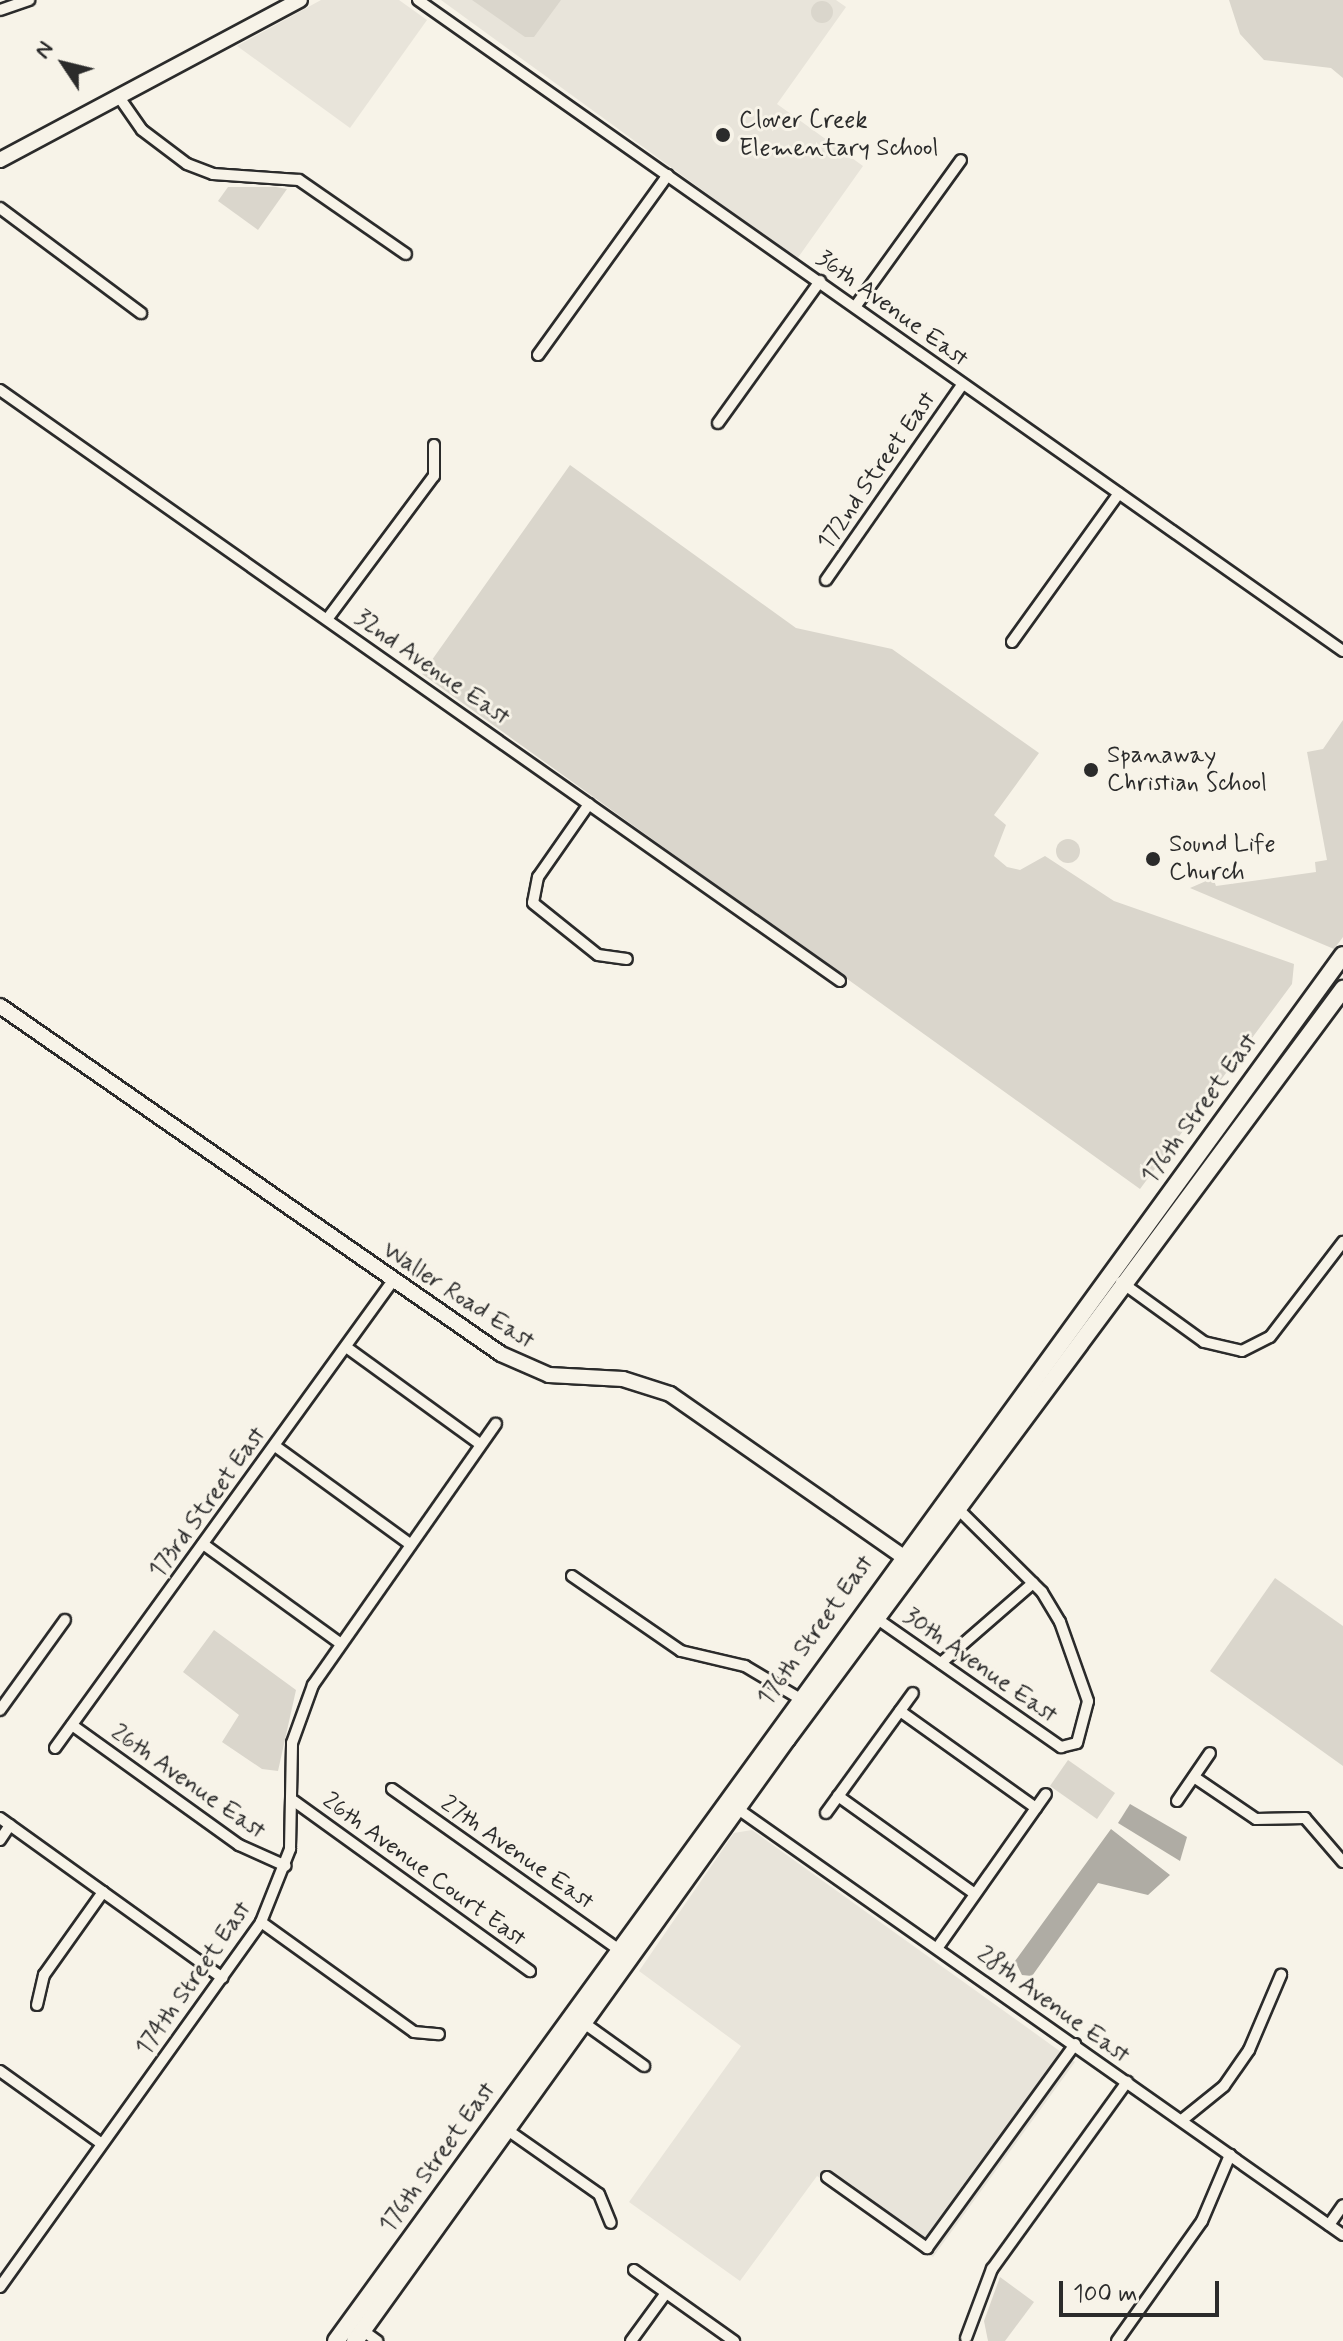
<!DOCTYPE html>
<style>
body{margin:0}
#map{position:relative;width:1343px;height:2341px;overflow:hidden;background:#f7f3e8;font-family:Mynerve,sans-serif}
div>[style]{position:absolute}
.built>*{inset:0;background:#e8e4da}
.green>*{inset:0;background:#dad6cc}
.round{border-radius:50%}
.water>*{inset:0;background:#afaca4}
.roads{filter:drop-shadow(2px 0 #2b2b2b) drop-shadow(-2px 0 #2b2b2b) drop-shadow(0 2px #2b2b2b) drop-shadow(0 -2px #2b2b2b)}
.street>*{height:10px;margin:-5px;padding:0 5px;transform-origin:5px;border-radius:5px;background:#f7f3e8}
.secondary>*{height:14px;margin:-7px;padding:0 7px;transform-origin:7px;border-radius:7px;background:#f7f3e8}
.primary>*{height:16px;margin:-8px;padding:0 8px;transform-origin:8px;border-radius:8px;background:#f7f3e8}
.dots>*{width:22px;height:22px;translate:-50% -50%;box-sizing:border-box;border:4px solid #f7f3e8;border-radius:50%}
span{translate:-50% -50%;white-space:nowrap;text-align:center;line-height:1.15;-webkit-text-stroke:6px #f7f3e8;paint-order:stroke}
.poi-label{font-size:24px;color:#2b2b2b}
.left{translate:0 -50%;text-align:left}
.street-label{font-size:24px;color:#2b2b2b}
.north{position:absolute;left:24px;top:24px;width:80px;height:80px;-webkit-text-stroke:6px #f7f3e8;paint-order:stroke;rotate:305deg;font-size:22px;font-weight:700;line-height:32px;text-align:center;color:#2b2b2b}
.north::after{content:'';display:block;margin:auto;width:28px;height:36px;background:#2b2b2b;clip-path:polygon(50% 0,100% 100%,50% 72%,0 100%)}
.scale{position:absolute;left:1059px;top:2281px;width:160px;height:36px;box-sizing:border-box;border:4px solid #2b2b2b;border-top:0;padding-left:10px;font-size:24px;line-height:28px;white-space:nowrap;color:#2b2b2b;-webkit-text-stroke:6px #f7f3e8;paint-order:stroke}
</style>
<div id="map">
<div class="built">
<div style="clip-path:polygon(321px 0,399px 0,427px 20px,350px 128px,237px 46px)"></div>
<div style="clip-path:polygon(441px 0,836px 0,846px 7px,777px 104px,863px 166px,797px 259px)"></div>
<div style="clip-path:polygon(752px 1830px,1075px 2062px,933px 2257px,817px 2176px,740px 2281px,629px 2202px,741px 2046px,639px 1971px,734px 1833px)"></div>
</div>
<div class="green">
<div style="clip-path:polygon(472px 0,561px 0,534px 37px,525px 37px)"></div>
<div style="clip-path:polygon(1229px 0,1343px 0,1343px 78px,1331px 68px,1264px 60px,1240px 34px)"></div>
<div class="round" style="left:811px;top:1px;width:22px;height:22px"></div>
<div style="clip-path:polygon(228px 187px,276px 187px,287px 189px,258px 230px,218px 201px)"></div>
<div style="clip-path:polygon(570px 465px,796px 628px,892px 649px,1039px 753px,994px 815px,1006px 825px,994px 856px,1007px 867px,1020px 870px,1045px 856px,1114px 901px,1294px 964px,1292px 984px,1140px 1189px,422px 674px)"></div>
<div style="clip-path:polygon(1343px 720px,1343px 937px,1334px 949px,1190px 888px,1213px 878px,1216px 886px,1316px 872px,1315px 862px,1327px 860px,1307px 752px,1323px 749px)"></div>
<div class="round" style="left:1056px;top:839px;width:24px;height:24px"></div>
<div style="clip-path:polygon(1275px 1578px,1343px 1626px,1343px 1766px,1210px 1671px)"></div>
<div style="clip-path:polygon(214px 1630px,296px 1690px,278px 1771px,262px 1769px,222px 1742px,239px 1715px,183px 1672px)"></div>
<div style="clip-path:polygon(1068px 1760px,1115px 1793px,1097px 1819px,1050px 1786px)"></div>
<div style="clip-path:polygon(1000px 2277px,1034px 2302px,1005px 2341px,988px 2341px,984px 2321px)"></div>
</div>
<div class="water">
<div style="clip-path:polygon(1130px 1804px,1187px 1837px,1180px 1861px,1118px 1823px)"></div>
<div style="clip-path:polygon(1111px 1829px,1170px 1875px,1148px 1895px,1098px 1883px,1032px 1976px,1022px 1975px,1015px 1961px)"></div>
</div>
<div class="roads">
<div class="street">
<div style="left:418px;top:0;width:1131px;rotate:35.14deg"></div>
<div style="left:0;top:10px;width:31px;rotate:-19deg"></div>
<div style="left:119px;top:97px;width:40px;rotate:55.1deg"></div>
<div style="left:142px;top:130px;width:56px;rotate:37.1deg"></div>
<div style="left:187px;top:164px;width:28px;rotate:21deg"></div>
<div style="left:213px;top:174px;width:86px;rotate:4deg"></div>
<div style="left:299px;top:180px;width:130px;rotate:34.7deg"></div>
<div style="left:0;top:208px;width:176px;rotate:36.7deg"></div>
<div style="left:855px;top:307px;width:181px;rotate:-54.2deg"></div>
<div style="left:538px;top:355px;width:222px;rotate:-54.2deg"></div>
<div style="left:0;top:390px;width:1027px;rotate:35.13deg"></div>
<div style="left:718px;top:423px;width:175px;rotate:-54.3deg"></div>
<div style="left:826px;top:580px;width:238px;rotate:-55.1deg"></div>
<div style="left:328px;top:618px;width:177px;rotate:-53.3deg"></div>
<div style="left:434px;top:476px;width:31px;rotate:-90deg"></div>
<div style="left:1012px;top:642px;width:183px;rotate:-54.3deg"></div>
<div style="left:589px;top:804px;width:89px;rotate:124.9deg"></div>
<div style="left:538px;top:877px;width:26px;rotate:101deg"></div>
<div style="left:533px;top:903px;width:83px;rotate:38.7deg"></div>
<div style="left:598px;top:955px;width:29px;rotate:8deg"></div>
<div style="left:1121px;top:1282px;width:102px;rotate:35.9deg"></div>
<div style="left:1204px;top:1342px;width:39px;rotate:13deg"></div>
<div style="left:1242px;top:1351px;width:31px;rotate:-27deg"></div>
<div style="left:1270px;top:1337px;width:120px;rotate:-52.5deg"></div>
<div style="left:346px;top:1347px;width:165px;rotate:35.9deg"></div>
<div style="left:275px;top:1446px;width:167px;rotate:36deg"></div>
<div style="left:203px;top:1544px;width:169px;rotate:35.9deg"></div>
<div style="left:572px;top:1576px;width:132px;rotate:34.5deg"></div>
<div style="left:681px;top:1651px;width:66px;rotate:13.2deg"></div>
<div style="left:745px;top:1666px;width:61px;rotate:30.8deg"></div>
<div style="left:876px;top:1618px;width:226px;rotate:34.9deg"></div>
<div style="left:1061px;top:1747px;width:16px;rotate:-14deg"></div>
<div style="left:1077px;top:1743px;width:43px;rotate:-75.3deg"></div>
<div style="left:1088px;top:1701px;width:84px;rotate:-109.5deg"></div>
<div style="left:1060px;top:1622px;width:35px;rotate:-121deg"></div>
<div style="left:1042px;top:1592px;width:120px;rotate:-135.3deg"></div>
<div style="left:941px;top:1663px;width:122px;rotate:-41deg"></div>
<div style="left:0;top:1710px;width:111px;rotate:-54.2deg"></div>
<div style="left:900px;top:1711px;width:167px;rotate:35.5deg"></div>
<div style="left:72px;top:1725px;width:206px;rotate:35.7deg"></div>
<div style="left:239px;top:1845px;width:51px;rotate:24.1deg"></div>
<div style="left:55px;top:1748px;width:575px;rotate:-54.13deg"></div>
<div style="left:1194px;top:1777px;width:75px;rotate:34.1deg"></div>
<div style="left:1256px;top:1819px;width:49px;rotate:-1.2deg"></div>
<div style="left:1305px;top:1818px;width:58px;rotate:49.2deg"></div>
<div style="left:392px;top:1789px;width:277px;rotate:35.3deg"></div>
<div style="left:838px;top:1796px;width:168px;rotate:35.6deg"></div>
<div style="left:294px;top:1801px;width:291px;rotate:35.8deg"></div>
<div style="left:1177px;top:1801px;width:58px;rotate:-55.5deg"></div>
<div style="left:738px;top:1809px;width:740px;rotate:35.15deg"></div>
<div style="left:826px;top:1813px;width:148px;rotate:-54.1deg"></div>
<div style="left:0;top:1818px;width:274px;rotate:35.7deg"></div>
<div style="left:0;top:1840px;width:18px;rotate:-56deg"></div>
<div style="left:261px;top:1922px;width:188px;rotate:35.7deg"></div>
<div style="left:414px;top:2032px;width:25px;rotate:5deg"></div>
<div style="left:938px;top:1947px;width:187px;rotate:-54.8deg"></div>
<div style="left:37px;top:2005px;width:31px;rotate:-77deg"></div>
<div style="left:44px;top:1975px;width:102px;rotate:-54.6deg"></div>
<div style="left:584px;top:2023px;width:74px;rotate:35.6deg"></div>
<div style="left:0;top:2071px;width:125px;rotate:35.6deg"></div>
<div style="left:1182px;top:2120px;width:54px;rotate:-39deg"></div>
<div style="left:1224px;top:2086px;width:44px;rotate:-55.2deg"></div>
<div style="left:1249px;top:2050px;width:82px;rotate:-66.9deg"></div>
<div style="left:506px;top:2129px;width:113px;rotate:35deg"></div>
<div style="left:599px;top:2194px;width:31px;rotate:68deg"></div>
<div style="left:827px;top:2177px;width:123px;rotate:35.4deg"></div>
<div style="left:927px;top:2248px;width:252px;rotate:-54deg"></div>
<div style="left:1329px;top:2225px;width:24px;rotate:-55deg"></div>
<div style="left:634px;top:2270px;width:123px;rotate:35.4deg"></div>
<div style="left:0;top:2287px;width:449px;rotate:-54.4deg"></div>
<div style="left:261px;top:1922px;width:79px;rotate:-68.3deg"></div>
<div style="left:290px;top:1849px;width:106px;rotate:-88.9deg"></div>
<div style="left:292px;top:1743px;width:62px;rotate:-70.1deg"></div>
<div style="left:313px;top:1685px;width:319px;rotate:-55deg"></div>
<div style="left:362px;top:2330px;width:19px;rotate:36deg"></div>
<div style="left:966px;top:2338px;width:74px;rotate:-69.4deg"></div>
<div style="left:992px;top:2269px;width:231px;rotate:-54.2deg"></div>
<div style="left:631px;top:2341px;width:59px;rotate:-53.9deg"></div>
<div style="left:1117px;top:2341px;width:147px;rotate:-54.7deg"></div>
<div style="left:1202px;top:2221px;width:72px;rotate:-67deg"></div>
</div>
<div class="secondary">
<div style="left:0;top:160px;width:340px;rotate:-28.1deg"></div>
<div style="left:0;top:1006px;width:610px;rotate:34.78deg"></div>
<div style="left:501px;top:1354px;width:52px;rotate:23.6deg"></div>
<div style="left:549px;top:1375px;width:74px;rotate:3.1deg"></div>
<div style="left:623px;top:1379px;width:49px;rotate:17.7deg"></div>
<div style="left:670px;top:1394px;width:297px;rotate:34.9deg"></div>
</div>
<div class="primary">
<div style="left:336px;top:2341px;width:1713px;rotate:-54deg"></div>
<div style="left:355px;top:2341px;width:741px;rotate:-54.34deg"></div>
<div style="left:787px;top:1739px;width:934px;rotate:-53.45deg"></div>
</div>
</div>
<div class="dots">
<div style="left:723px;top:135px;background:#2b2b2b"></div>
<div style="left:1091px;top:770px;background:#2b2b2b"></div>
<div style="left:1153px;top:859px;background:#2b2b2b"></div>
</div>
<div class="poi-label">
<span class="left" style="left:739px;top:135px">Clover Creek<br>Elementary School</span>
<span class="left" style="left:1107px;top:770px">Spanaway<br>Christian School</span>
<span class="left" style="left:1169px;top:859px">Sound Life<br>Church</span>
</div>
<div class="street-label">
<span style="left:892px;top:309px;rotate:36deg">36th Avenue East</span>
<span style="left:877px;top:471px;rotate:-55deg">172nd Street East</span>
<span style="left:432px;top:668px;rotate:35deg">32nd Avenue East</span>
<span style="left:1200px;top:1109px;rotate:-54deg">176th Street East</span>
<span style="left:458px;top:1296px;rotate:33deg">Waller Road East</span>
<span style="left:208px;top:1503px;rotate:-54deg">173rd Street East</span>
<span style="left:816px;top:1631px;rotate:-54deg">176th Street East</span>
<span style="left:980px;top:1666px;rotate:35deg">30th Avenue East</span>
<span style="left:188px;top:1782px;rotate:35deg">26th Avenue East</span>
<span style="left:517px;top:1853px;rotate:35deg">27th Avenue East</span>
<span style="left:424px;top:1870px;rotate:36deg">26th Avenue Court East</span>
<span style="left:194px;top:1979px;rotate:-55deg">174th Street East</span>
<span style="left:1053px;top:2005px;rotate:36deg">28th Avenue East</span>
<span style="left:438px;top:2158px;rotate:-54deg">176th Street East</span>
</div>
<div class="north">N</div>
<div class="scale">100 m</div>
</div>
